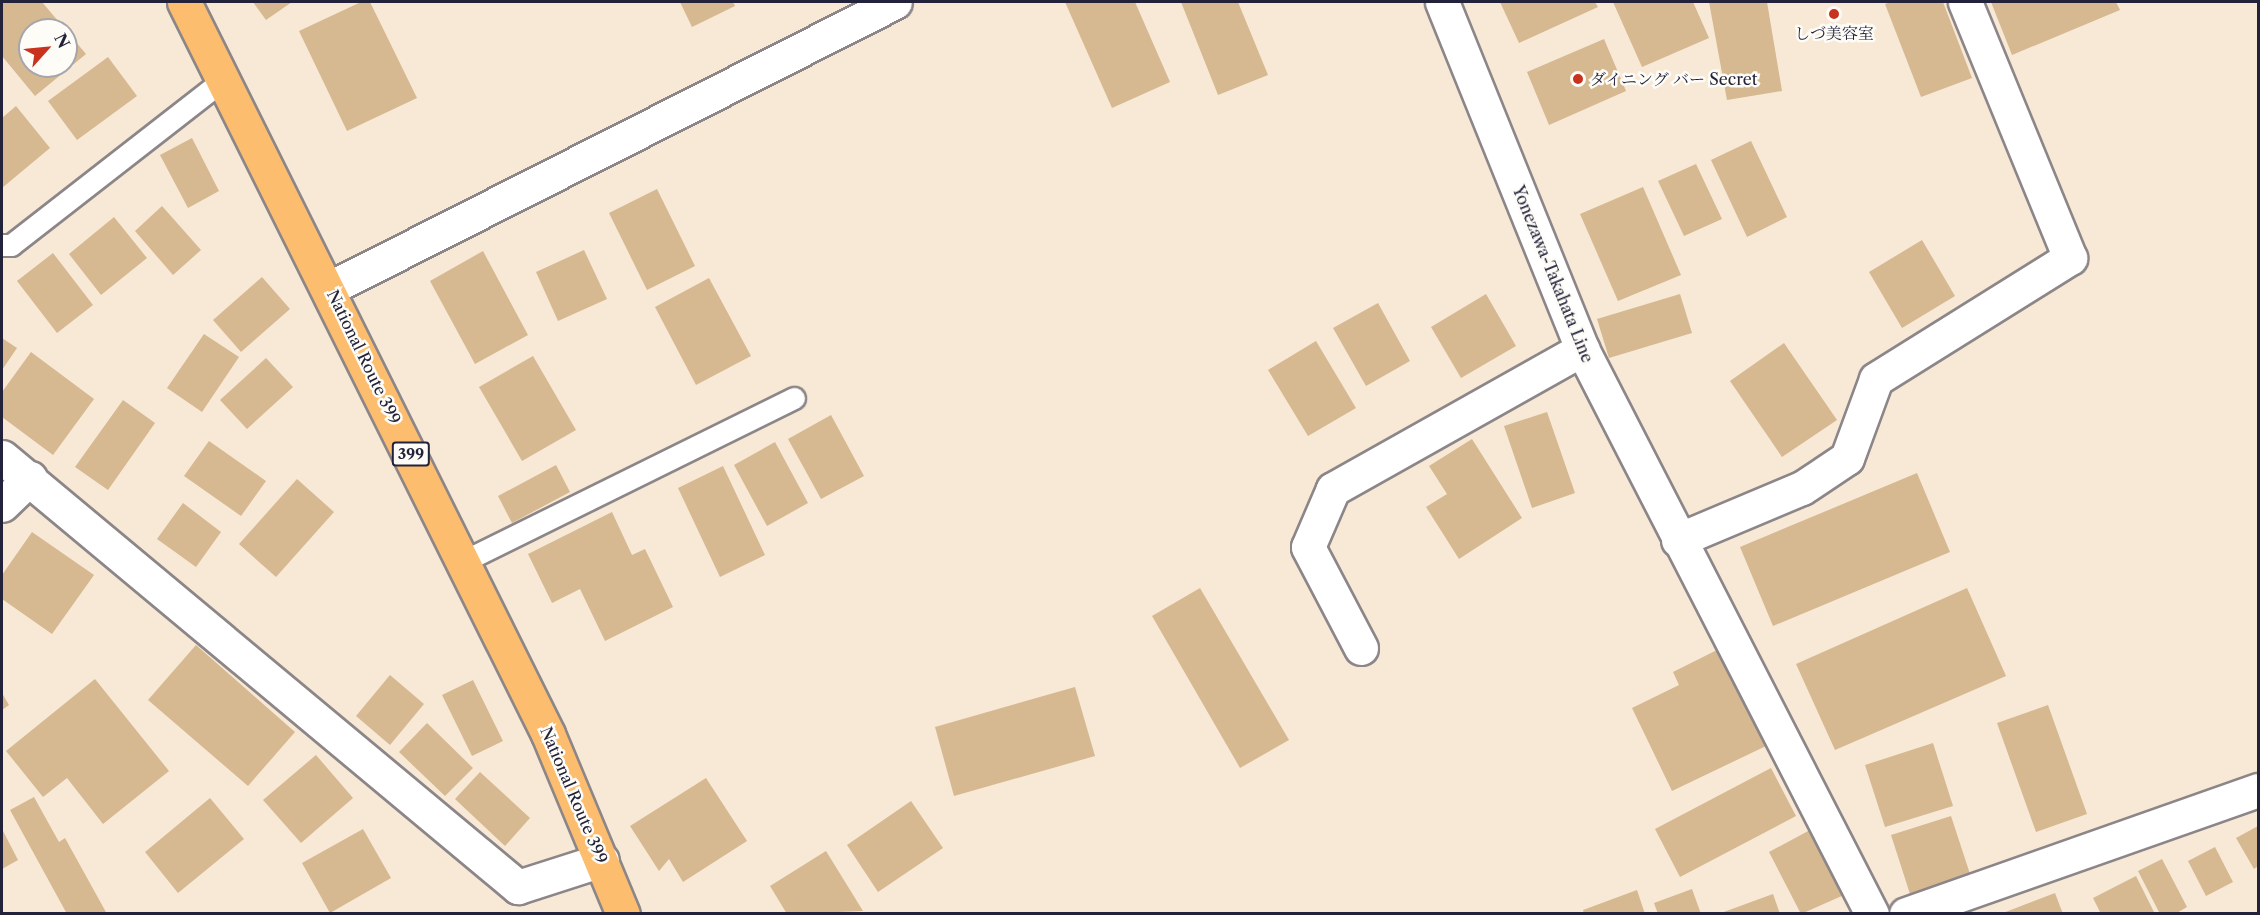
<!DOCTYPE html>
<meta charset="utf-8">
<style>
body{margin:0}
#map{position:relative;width:2260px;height:915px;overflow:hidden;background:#f7e9d6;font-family:"Libre Caslon Text","Noto Serif JP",serif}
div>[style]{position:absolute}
.building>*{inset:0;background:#d6b891}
.roads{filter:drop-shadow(2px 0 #8c8688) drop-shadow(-2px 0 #8c8688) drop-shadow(0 2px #8c8688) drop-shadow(0 -2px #8c8688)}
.service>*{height:21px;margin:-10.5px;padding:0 10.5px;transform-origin:10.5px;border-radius:10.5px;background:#fff}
.minor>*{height:33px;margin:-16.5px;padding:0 16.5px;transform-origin:16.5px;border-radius:16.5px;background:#fff}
.tertiary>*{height:33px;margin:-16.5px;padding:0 16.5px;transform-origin:16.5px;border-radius:16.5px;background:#fff}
.trunk>*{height:33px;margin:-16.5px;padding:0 16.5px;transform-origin:16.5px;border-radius:16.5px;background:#fcbd6f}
.dots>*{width:16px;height:16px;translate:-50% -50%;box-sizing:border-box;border:3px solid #fdfcf7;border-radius:50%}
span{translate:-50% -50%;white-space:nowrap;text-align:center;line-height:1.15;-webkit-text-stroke:5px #fdfcf7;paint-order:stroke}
.shield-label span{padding:2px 4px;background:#fdfcf7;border:2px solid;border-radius:4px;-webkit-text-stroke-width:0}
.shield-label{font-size:15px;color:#22223b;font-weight:700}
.poi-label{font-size:16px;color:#22223b}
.left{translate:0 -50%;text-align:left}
.street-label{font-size:16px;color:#22223b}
.frame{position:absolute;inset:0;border:3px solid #22223b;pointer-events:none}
.north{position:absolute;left:18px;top:18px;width:60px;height:60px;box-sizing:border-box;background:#fdfcf7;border:2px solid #a5a5ac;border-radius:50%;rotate:63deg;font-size:16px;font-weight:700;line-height:24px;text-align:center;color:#22223b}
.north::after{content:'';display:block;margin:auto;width:21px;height:27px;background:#c8321e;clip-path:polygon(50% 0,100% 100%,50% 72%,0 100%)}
</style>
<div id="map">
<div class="building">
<div style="clip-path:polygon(evenodd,2px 2px,42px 2px,86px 54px,35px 96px,2px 56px,2px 2px,30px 30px,66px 30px,66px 66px,30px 66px,30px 30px)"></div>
<div style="clip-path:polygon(253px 2px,292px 2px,266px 20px)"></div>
<div style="clip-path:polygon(361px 2px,370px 2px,417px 98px,347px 131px,299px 31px)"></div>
<div style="clip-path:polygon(680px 2px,733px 2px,735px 6px,692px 27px)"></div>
<div style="clip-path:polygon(1065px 2px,1135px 2px,1170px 82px,1112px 108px)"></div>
<div style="clip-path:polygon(1181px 2px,1238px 2px,1268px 75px,1218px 95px)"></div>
<div style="clip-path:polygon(1500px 2px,1595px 2px,1598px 7px,1519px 43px)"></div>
<div style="clip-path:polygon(1613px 2px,1693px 2px,1709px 38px,1642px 67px)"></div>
<div style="clip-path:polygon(1709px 2px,1767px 2px,1782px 91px,1727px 100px)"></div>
<div style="clip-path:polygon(1891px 2px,1943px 2px,1972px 78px,1921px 97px,1885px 4px)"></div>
<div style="clip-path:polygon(1991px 2px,2116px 2px,2120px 10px,2012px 55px)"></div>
<div style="clip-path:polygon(1604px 39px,1626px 91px,1549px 125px,1527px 72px)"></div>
<div style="clip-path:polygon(108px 57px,137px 96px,77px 140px,48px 101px)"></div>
<div style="clip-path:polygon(16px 106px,50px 148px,2px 188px,2px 118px)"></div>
<div style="clip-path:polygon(192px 138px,219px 191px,188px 208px,160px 155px)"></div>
<div style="clip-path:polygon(1751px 141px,1787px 217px,1747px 237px,1711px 160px)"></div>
<div style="clip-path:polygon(1696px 164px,1722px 219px,1684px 236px,1658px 181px)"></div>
<div style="clip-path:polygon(1643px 187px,1681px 275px,1618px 301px,1580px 214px)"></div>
<div style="clip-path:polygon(657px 189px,695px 266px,647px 290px,609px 213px)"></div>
<div style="clip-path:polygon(162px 206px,201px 250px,173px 275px,135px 231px)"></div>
<div style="clip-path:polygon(114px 217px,147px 258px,101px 295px,69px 254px)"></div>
<div style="clip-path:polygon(1922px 240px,1955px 296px,1902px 328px,1869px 272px)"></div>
<div style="clip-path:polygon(584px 250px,607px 299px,558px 321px,536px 272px)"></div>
<div style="clip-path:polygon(483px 251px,528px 335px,475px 364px,430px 281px)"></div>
<div style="clip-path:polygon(53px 253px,93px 305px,57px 333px,17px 281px)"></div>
<div style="clip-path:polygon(262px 277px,290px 309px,241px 352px,213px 320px)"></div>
<div style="clip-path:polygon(709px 278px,751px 356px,696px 385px,655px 307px)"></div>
<div style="clip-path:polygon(1486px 294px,1516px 346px,1461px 378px,1431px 327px)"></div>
<div style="clip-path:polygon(1680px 294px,1692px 333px,1609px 358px,1597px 319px)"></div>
<div style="clip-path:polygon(1378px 303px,1410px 361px,1366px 386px,1333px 328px)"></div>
<div style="clip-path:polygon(204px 334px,239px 357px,202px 412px,167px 388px)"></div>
<div style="clip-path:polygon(2px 338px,17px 348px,2px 370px)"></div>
<div style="clip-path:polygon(1316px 341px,1356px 408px,1308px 436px,1268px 370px)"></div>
<div style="clip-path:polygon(1784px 343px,1837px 420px,1782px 457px,1730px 381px)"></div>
<div style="clip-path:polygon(31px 352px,94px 399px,53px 455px,2px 417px,2px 392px)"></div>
<div style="clip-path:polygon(533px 356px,576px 430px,522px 461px,479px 387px)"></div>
<div style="clip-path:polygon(266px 358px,293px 387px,247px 429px,220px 400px)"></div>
<div style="clip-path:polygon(123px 400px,155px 423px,108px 490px,75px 467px)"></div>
<div style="clip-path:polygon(1547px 412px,1575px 493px,1532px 508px,1504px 426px)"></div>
<div style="clip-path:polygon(831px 415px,864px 476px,821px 499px,788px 439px)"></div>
<div style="clip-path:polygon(1472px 439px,1522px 518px,1459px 559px,1426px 507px,1447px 494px,1429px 466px)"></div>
<div style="clip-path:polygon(209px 441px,266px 481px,241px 516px,184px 476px)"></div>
<div style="clip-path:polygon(775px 442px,808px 503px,767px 526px,734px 465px)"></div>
<div style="clip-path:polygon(556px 465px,570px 492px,512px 523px,498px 496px)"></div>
<div style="clip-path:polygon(723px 466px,765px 555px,720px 577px,678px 488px)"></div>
<div style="clip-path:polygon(1917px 473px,1950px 552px,1773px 626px,1740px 547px)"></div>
<div style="clip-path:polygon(297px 479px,334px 512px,276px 577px,239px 544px)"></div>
<div style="clip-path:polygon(183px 503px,221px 532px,196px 567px,157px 539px)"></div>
<div style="clip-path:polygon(612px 512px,632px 555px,645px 549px,673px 607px,605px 641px,580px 589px,552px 603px,528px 554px)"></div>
<div style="clip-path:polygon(32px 532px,94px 575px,52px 634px,2px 599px,2px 575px)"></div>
<div style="clip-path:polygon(1200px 588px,1289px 740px,1240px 768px,1152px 616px)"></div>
<div style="clip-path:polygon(1967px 588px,2006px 676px,1835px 750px,1796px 664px)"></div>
<div style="clip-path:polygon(196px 645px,295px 732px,248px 786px,148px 700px)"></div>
<div style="clip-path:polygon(1719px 649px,1766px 746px,1672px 791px,1632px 708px,1679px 685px,1673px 672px)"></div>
<div style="clip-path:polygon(390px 675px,424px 704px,390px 745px,356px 716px)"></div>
<div style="clip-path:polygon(95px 679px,169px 771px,103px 824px,67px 778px,43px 797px,6px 751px)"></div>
<div style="clip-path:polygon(473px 680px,503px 741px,472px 756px,442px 695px)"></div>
<div style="clip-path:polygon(1075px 687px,1095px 756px,954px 796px,935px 727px)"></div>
<div style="clip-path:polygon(2px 693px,9px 705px,2px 710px)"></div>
<div style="clip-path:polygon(2048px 705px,2087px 814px,2036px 832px,1997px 723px)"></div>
<div style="clip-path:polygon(427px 723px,473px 768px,445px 796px,399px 752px)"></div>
<div style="clip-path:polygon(1933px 743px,1953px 806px,1885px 827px,1865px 765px)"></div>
<div style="clip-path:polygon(316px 755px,353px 798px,301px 843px,263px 800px)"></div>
<div style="clip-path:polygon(1771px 768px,1796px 816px,1680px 877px,1655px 829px)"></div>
<div style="clip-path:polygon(480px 772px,530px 818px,505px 846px,455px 799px)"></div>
<div style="clip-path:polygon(706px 778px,747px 841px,683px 882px,669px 859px,659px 871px,630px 826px)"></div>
<div style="clip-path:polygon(34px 797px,59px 842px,65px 838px,107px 914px,67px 914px,10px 810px)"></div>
<div style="clip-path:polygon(210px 798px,244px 839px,178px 893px,145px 852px)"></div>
<div style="clip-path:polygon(911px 801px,943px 848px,878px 892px,847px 845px)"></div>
<div style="clip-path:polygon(1951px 816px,1970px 874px,1910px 894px,1891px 835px)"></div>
<div style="clip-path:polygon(2258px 826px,2258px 866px,2254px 869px,2236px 838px)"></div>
<div style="clip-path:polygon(2px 829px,18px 860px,2px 869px)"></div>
<div style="clip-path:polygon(363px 829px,391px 878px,330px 913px,302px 863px)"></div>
<div style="clip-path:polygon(1810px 830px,1844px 895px,1801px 914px,1769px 852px)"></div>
<div style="clip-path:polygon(2215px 847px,2233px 882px,2206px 896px,2188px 861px)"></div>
<div style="clip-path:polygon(826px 851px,863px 911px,787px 914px,770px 886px)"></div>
<div style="clip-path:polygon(2162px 859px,2187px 907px,2175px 914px,2160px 914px,2138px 871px)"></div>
<div style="clip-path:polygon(2136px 876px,2155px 914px,2101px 914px,2093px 898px)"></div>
<div style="clip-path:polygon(1692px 889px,1701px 914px,1658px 914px,1654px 903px)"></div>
<div style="clip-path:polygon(1637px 890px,1645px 914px,1584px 914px,1583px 910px)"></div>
<div style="clip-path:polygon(2055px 893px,2063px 914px,2003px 914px,2003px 913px)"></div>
<div style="clip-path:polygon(1773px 894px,1780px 914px,1721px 914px,1721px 913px)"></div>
</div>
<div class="roads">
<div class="service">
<div style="left:2px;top:245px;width:9px"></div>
<div style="left:11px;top:245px;width:269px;rotate:-37.9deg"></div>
<div style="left:464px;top:561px;width:368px;rotate:-26.3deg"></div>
</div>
<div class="minor">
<div style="left:1442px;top:2px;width:374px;rotate:68deg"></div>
<div style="left:1582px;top:349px;width:635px;rotate:62.83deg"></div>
<div style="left:330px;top:288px;width:633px;rotate:-26.85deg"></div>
<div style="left:2px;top:505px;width:39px;rotate:-44deg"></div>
<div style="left:1678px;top:540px;width:134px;rotate:-22.8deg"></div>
<div style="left:1802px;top:488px;width:54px;rotate:-33.7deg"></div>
<div style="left:1847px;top:458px;width:84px;rotate:-69.8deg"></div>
<div style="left:1876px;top:379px;width:229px;rotate:-32deg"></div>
<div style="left:2070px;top:258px;width:277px;rotate:-112.3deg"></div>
<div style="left:1361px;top:648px;width:114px;rotate:-117.7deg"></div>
<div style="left:1308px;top:547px;width:63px;rotate:-66.7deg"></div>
<div style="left:1333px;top:489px;width:286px;rotate:-29.3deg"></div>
</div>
<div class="tertiary">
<div style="left:2px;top:457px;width:672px;rotate:39.81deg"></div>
<div style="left:518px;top:887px;width:88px;rotate:-17.8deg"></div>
<div style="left:1906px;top:914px;width:373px;rotate:-19.4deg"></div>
</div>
<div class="trunk">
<div style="left:184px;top:2px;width:818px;rotate:63.56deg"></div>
<div style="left:548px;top:734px;width:195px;rotate:67.4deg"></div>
</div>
</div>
<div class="dots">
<div style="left:1834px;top:14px;background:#c8321e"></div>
<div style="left:1578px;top:79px;background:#c8321e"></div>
</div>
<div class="shield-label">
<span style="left:411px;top:454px">399</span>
</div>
<div class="poi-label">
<span style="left:1834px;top:33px">しづ美容室</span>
<span class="left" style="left:1590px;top:79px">ダイニング バー Secret</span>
</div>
<div class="street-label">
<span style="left:1553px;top:274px;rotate:68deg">Yonezawa-Takahata Line</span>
<span style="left:364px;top:357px;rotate:64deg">National Route 399</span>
<span style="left:574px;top:795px;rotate:67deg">National Route 399</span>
</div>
<div class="frame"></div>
<div class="north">N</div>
</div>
